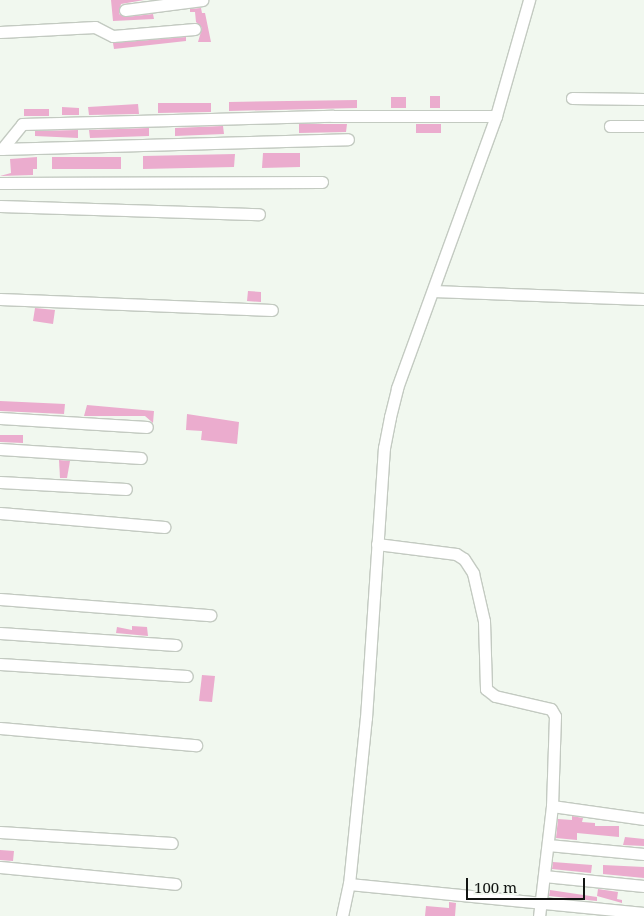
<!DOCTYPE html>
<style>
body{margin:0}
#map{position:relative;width:644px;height:916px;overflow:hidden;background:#f1f8ef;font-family:"Noto Serif",serif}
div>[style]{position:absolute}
.building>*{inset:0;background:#ebacce}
.roads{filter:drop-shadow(1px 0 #c3cac1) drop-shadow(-1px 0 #c3cac1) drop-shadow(0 1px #c3cac1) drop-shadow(0 -1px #c3cac1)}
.minor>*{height:11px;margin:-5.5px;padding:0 5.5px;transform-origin:5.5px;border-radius:5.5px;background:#fff}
span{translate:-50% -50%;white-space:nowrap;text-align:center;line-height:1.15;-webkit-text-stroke:4px #f1f8ef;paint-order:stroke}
.scale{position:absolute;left:466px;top:878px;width:119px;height:22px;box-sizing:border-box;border:2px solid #121512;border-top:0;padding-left:6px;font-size:15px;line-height:18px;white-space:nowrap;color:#121512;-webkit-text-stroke:4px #f1f8ef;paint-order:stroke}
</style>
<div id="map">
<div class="building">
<div style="clip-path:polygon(111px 0,144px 0,121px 4px,119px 14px,126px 17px,153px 14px,154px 19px,113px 21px)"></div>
<div style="clip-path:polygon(201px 8px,202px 13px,205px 13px,211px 42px,198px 42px,202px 28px,196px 22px,195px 12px,190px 12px,190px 9px)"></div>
<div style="clip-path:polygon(186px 37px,186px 41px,114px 49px,113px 43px)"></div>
<div style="clip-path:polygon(430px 96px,440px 96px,440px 108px,430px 108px)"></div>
<div style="clip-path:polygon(391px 97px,406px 97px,406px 108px,391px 108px)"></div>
<div style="clip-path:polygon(357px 100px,357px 108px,229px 111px,229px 102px)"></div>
<div style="clip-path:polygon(158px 103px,211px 103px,211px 112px,158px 113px)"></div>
<div style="clip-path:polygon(138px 104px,139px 114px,89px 115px,88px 107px)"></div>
<div style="clip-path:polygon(62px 107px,79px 108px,79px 115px,62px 115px)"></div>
<div style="clip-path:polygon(24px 109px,49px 109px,49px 116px,24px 116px)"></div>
<div style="clip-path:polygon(299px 124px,347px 124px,346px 132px,299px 133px)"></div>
<div style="clip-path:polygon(416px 124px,441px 124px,441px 133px,416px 133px)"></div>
<div style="clip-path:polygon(223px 126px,224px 134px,175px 136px,175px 128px)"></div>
<div style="clip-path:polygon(149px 128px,149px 136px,90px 138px,89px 130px)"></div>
<div style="clip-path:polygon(78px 130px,78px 138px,35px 136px,35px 131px)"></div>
<div style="clip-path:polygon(263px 153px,300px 153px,300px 167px,262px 168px)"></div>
<div style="clip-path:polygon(235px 154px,234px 167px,143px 169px,143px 156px)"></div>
<div style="clip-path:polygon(37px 157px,37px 169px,33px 169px,33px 175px,0 176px,11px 173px,10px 159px)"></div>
<div style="clip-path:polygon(52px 157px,121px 157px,121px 169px,52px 169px)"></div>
<div style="clip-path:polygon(248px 291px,261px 292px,261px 302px,247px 301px)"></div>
<div style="clip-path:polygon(35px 308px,55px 310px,53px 324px,33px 321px)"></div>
<div style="clip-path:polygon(0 401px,65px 404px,64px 414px,0 411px)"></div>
<div style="clip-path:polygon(87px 405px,154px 411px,153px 423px,145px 416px,84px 416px)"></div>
<div style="clip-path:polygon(187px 414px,239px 422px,237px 444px,201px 440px,202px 431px,186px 430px)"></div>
<div style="clip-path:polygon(0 435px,23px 435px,23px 443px,0 442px)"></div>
<div style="clip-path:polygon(59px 460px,70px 461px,67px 478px,60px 478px)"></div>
<div style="clip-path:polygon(132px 626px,147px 627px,148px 636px,116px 633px,117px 627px,132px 630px)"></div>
<div style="clip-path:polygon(202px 675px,215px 676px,212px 702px,199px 701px)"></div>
<div style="clip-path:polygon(572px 816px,583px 818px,582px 822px,595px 823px,595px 826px,619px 826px,619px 837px,577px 833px,577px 840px,556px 838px,558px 819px,572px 820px)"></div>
<div style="clip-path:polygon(625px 837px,644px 839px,644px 846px,623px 845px)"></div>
<div style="clip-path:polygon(0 850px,14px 851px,13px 861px,0 860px)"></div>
<div style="clip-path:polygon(553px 862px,592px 865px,591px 873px,552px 869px)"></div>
<div style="clip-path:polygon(603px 865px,644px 867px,644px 878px,603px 874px)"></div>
<div style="clip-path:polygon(598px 889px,618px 892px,617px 899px,622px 900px,622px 903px,597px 896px)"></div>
<div style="clip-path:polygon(550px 890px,597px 897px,597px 901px,549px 896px)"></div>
<div style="clip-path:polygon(449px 902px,456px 903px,455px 916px,425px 916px,426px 906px,449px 908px)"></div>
</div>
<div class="roads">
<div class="minor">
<div style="left:125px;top:10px;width:78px;rotate:-7.4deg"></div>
<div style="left:0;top:32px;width:95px;rotate:-3deg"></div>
<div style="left:95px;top:27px;width:20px;rotate:27deg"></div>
<div style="left:113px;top:36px;width:82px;rotate:-4.9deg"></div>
<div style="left:572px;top:98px;width:72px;rotate:0.8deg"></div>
<div style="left:610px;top:126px;width:34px"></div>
<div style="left:0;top:149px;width:348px;rotate:-1.6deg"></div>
<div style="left:2px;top:149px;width:32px;rotate:-51deg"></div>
<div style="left:22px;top:124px;width:311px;rotate:-1.5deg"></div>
<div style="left:333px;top:116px;width:163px"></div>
<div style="left:0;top:183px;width:322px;rotate:-0.2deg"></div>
<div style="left:0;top:206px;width:259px;rotate:1.8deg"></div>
<div style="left:433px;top:291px;width:211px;rotate:2.2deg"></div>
<div style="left:0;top:299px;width:272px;rotate:2.3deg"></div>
<div style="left:0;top:418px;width:147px;rotate:3.5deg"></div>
<div style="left:0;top:449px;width:141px;rotate:3.7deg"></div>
<div style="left:0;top:482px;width:126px;rotate:3.2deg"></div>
<div style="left:0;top:513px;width:165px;rotate:4.9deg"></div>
<div style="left:377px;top:544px;width:80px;rotate:7.2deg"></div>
<div style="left:456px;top:554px;width:9px;rotate:32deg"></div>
<div style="left:464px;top:559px;width:17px;rotate:57deg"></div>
<div style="left:473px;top:573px;width:49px;rotate:77.1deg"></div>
<div style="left:484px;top:621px;width:68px;rotate:88.3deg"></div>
<div style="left:486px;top:689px;width:11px;rotate:38deg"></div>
<div style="left:495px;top:696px;width:57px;rotate:13.1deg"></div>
<div style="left:551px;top:709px;width:8px;rotate:60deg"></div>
<div style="left:555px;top:716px;width:90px;rotate:91.9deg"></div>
<div style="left:552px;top:806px;width:111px;rotate:96.7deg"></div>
<div style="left:0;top:599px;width:211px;rotate:4.4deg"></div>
<div style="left:0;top:633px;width:176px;rotate:3.9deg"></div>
<div style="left:0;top:664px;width:187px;rotate:3.7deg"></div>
<div style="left:0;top:728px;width:197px;rotate:5deg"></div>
<div style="left:552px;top:806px;width:93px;rotate:8deg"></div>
<div style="left:0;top:832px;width:172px;rotate:3.7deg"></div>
<div style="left:548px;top:845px;width:96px;rotate:5.4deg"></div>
<div style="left:0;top:867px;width:176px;rotate:5.5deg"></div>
<div style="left:544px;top:876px;width:100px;rotate:5.7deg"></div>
<div style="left:349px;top:884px;width:296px;rotate:5.6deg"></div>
<div style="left:342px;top:916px;width:33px;rotate:-78deg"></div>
<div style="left:349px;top:884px;width:167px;rotate:-84.2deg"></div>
<div style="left:366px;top:718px;width:271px;rotate:-86.2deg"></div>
<div style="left:384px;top:448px;width:32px;rotate:-79deg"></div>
<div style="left:390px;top:417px;width:30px;rotate:-76deg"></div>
<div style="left:397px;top:388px;width:289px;rotate:-70deg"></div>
<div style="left:496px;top:116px;width:121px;rotate:-74.1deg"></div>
</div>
</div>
<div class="scale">100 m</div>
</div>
